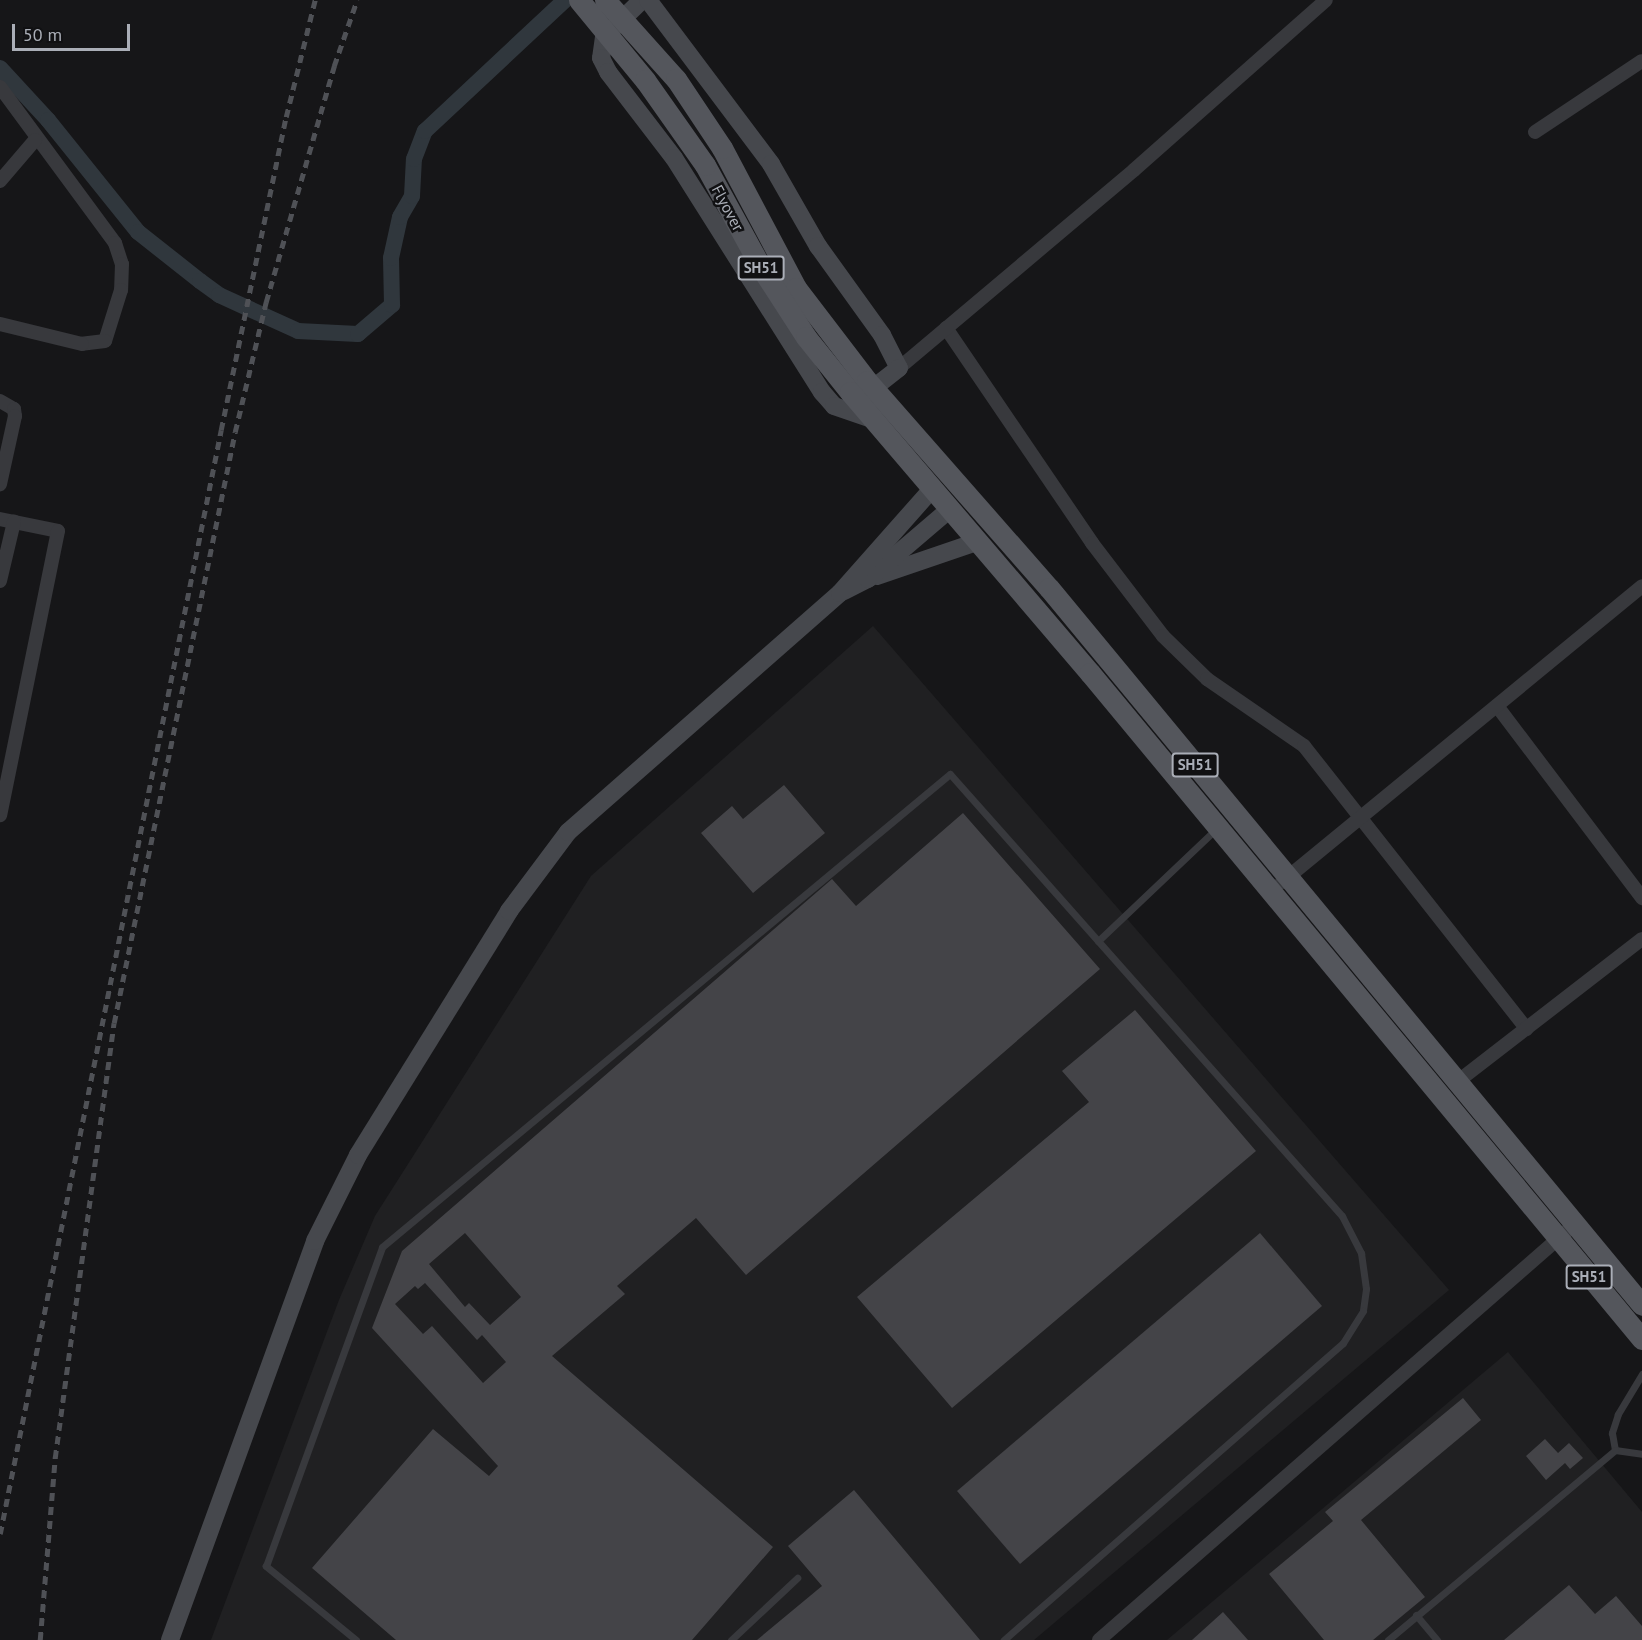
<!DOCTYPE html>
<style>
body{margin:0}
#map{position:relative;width:1642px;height:1640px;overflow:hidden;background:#161618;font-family:"PT Sans",sans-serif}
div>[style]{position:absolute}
.built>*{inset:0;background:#202022}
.canal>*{height:16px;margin:-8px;padding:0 8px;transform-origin:8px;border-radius:8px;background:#30373d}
.building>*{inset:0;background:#444448}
.lane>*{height:7px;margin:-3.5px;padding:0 3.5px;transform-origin:3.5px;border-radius:3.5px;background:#38393d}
.street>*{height:14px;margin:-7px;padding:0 7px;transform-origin:7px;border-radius:7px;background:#38393d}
.secondary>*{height:18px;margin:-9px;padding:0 9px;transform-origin:9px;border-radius:9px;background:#46484d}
.primary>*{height:21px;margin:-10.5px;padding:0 10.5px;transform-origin:10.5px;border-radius:10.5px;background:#54565c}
.rail>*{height:4.5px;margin-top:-2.25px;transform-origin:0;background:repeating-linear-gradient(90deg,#4f5156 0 8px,transparent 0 14px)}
.primary-bridge>*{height:21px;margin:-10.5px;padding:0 10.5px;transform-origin:10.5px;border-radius:10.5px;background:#54565c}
span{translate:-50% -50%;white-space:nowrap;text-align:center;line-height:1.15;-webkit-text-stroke:5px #111113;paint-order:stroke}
.shield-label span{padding:2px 4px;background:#111113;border:2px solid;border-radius:4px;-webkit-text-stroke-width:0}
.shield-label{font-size:15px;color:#aaaeb7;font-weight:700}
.street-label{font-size:16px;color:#aaaeb7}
.scale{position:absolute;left:12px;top:24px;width:118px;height:27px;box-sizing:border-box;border:3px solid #aaaeb7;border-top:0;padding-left:8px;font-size:18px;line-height:21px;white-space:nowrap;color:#aaaeb7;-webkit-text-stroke:4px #111113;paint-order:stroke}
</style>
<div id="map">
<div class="built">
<div style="clip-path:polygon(873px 626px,1449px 1290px,1034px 1640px,211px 1640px,339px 1300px,375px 1216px,591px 876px)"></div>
<div style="clip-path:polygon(1508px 1352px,1642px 1512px,1642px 1640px,1167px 1640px)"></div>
</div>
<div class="canal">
<div style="left:0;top:68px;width:71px;rotate:47.3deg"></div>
<div style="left:48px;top:120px;width:144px;rotate:51.2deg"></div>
<div style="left:138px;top:232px;width:79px;rotate:38.3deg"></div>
<div style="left:200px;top:281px;width:24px;rotate:36deg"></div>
<div style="left:219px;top:295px;width:87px;rotate:24.5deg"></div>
<div style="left:298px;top:331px;width:60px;rotate:2.9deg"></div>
<div style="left:358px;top:334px;width:45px;rotate:-40.5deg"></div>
<div style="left:392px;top:305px;width:47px;rotate:-91.2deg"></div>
<div style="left:391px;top:258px;width:42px;rotate:-77.6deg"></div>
<div style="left:400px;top:217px;width:24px;rotate:-60deg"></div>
<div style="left:412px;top:196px;width:37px;rotate:-87deg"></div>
<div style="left:414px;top:159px;width:30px;rotate:-69deg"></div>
<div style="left:425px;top:131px;width:192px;rotate:-43.1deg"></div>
</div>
<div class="building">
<div style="clip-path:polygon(784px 785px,825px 833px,753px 893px,701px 833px,732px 806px,743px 819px)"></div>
<div style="clip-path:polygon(evenodd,963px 813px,1100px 969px,746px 1275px,696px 1218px,617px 1286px,625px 1294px,552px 1356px,773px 1547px,692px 1640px,396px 1640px,312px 1568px,433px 1429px,489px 1476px,498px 1466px,372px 1328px,402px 1251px,832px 879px,856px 906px,963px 813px,465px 1233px,521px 1297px,490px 1325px,469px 1303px,465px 1307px,429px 1264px,465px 1233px,963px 813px,425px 1283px,477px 1340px,482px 1335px,506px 1362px,483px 1383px,432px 1326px,423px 1334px,395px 1304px,415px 1286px,418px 1289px,425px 1283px)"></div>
<div style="clip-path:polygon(1135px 1010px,1256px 1151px,952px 1408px,857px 1297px,1089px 1102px,1062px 1071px)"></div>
<div style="clip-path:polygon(1260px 1233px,1322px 1306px,1020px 1564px,957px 1491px)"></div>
<div style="clip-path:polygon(1463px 1398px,1481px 1420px,1361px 1520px,1425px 1597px,1373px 1640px,1324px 1640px,1269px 1574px,1333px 1521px,1325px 1512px)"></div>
<div style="clip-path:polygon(1545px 1439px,1558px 1453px,1569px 1443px,1583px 1458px,1570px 1469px,1565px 1463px,1546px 1480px,1526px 1456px)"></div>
<div style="clip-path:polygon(854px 1490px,980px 1640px,757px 1640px,822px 1586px,788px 1546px)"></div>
<div style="clip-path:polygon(1569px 1585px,1595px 1614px,1616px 1596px,1642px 1626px,1642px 1640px,1504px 1640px)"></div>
<div style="clip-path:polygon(1223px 1612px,1248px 1640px,1192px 1640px)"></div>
</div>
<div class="lane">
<div style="left:1098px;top:941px;width:163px;rotate:-43.5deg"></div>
<div style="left:1642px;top:1374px;width:47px;rotate:121deg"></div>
<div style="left:1618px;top:1414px;width:20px;rotate:108deg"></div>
<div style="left:1612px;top:1433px;width:17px;rotate:80deg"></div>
<div style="left:1615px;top:1450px;width:27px;rotate:8deg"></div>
<div style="left:1416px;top:1615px;width:33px;rotate:50deg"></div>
<div style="left:356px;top:1640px;width:117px;rotate:-140.6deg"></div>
<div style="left:266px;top:1566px;width:339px;rotate:-70deg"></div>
<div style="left:382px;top:1247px;width:739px;rotate:-39.79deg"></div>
<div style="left:950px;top:774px;width:591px;rotate:48.43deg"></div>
<div style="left:1342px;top:1216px;width:42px;rotate:62.8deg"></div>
<div style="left:1361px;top:1253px;width:36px;rotate:82deg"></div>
<div style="left:1366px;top:1289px;width:22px;rotate:98deg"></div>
<div style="left:1363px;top:1311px;width:38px;rotate:122deg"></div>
<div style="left:1343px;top:1343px;width:451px;rotate:138.8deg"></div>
<div style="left:731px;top:1640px;width:91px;rotate:-43.2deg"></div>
<div style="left:1388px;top:1640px;width:296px;rotate:-39.9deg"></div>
</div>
<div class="street">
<div style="left:0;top:87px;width:194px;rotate:53.6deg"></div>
<div style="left:115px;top:243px;width:22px;rotate:72deg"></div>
<div style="left:122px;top:264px;width:26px;rotate:92deg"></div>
<div style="left:121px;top:290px;width:53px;rotate:107.4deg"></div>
<div style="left:105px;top:341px;width:23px;rotate:173deg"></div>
<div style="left:82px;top:344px;width:84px;rotate:-166.3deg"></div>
<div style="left:1535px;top:132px;width:128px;rotate:-33.6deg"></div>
<div style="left:0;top:181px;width:54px;rotate:-49.5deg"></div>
<div style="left:946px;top:328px;width:260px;rotate:55.8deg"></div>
<div style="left:1092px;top:543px;width:117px;rotate:52.6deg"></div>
<div style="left:1163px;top:636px;width:62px;rotate:44.3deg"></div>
<div style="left:1207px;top:679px;width:118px;rotate:34.6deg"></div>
<div style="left:1304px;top:746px;width:360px;rotate:51.8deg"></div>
<div style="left:899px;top:368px;width:307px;rotate:-40.1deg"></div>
<div style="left:1134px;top:170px;width:256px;rotate:-41.5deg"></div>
<div style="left:0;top:401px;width:16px;rotate:30deg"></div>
<div style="left:14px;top:409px;width:7px;rotate:82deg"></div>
<div style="left:15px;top:416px;width:70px;rotate:102.4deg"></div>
<div style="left:0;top:519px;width:59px;rotate:11.7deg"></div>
<div style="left:58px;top:531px;width:290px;rotate:101.5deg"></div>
<div style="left:0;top:581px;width:61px;rotate:-76.7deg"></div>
<div style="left:1497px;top:706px;width:241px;rotate:52.9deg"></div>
<div style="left:1282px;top:882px;width:466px;rotate:-39.4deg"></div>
<div style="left:1457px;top:1082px;width:234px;rotate:-37.7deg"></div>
<div style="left:1099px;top:1640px;width:634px;rotate:-41.16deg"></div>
</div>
<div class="secondary">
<div style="left:642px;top:0;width:53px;rotate:135.8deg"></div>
<div style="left:604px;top:37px;width:21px;rotate:98deg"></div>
<div style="left:601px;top:58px;width:16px;rotate:63deg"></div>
<div style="left:608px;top:72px;width:108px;rotate:52.5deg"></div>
<div style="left:674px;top:158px;width:277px;rotate:57.7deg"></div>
<div style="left:822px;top:392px;width:18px;rotate:49deg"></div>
<div style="left:834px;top:406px;width:40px;rotate:18.9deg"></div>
<div style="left:648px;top:0;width:205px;rotate:53.1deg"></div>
<div style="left:771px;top:164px;width:95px;rotate:60.2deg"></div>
<div style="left:818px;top:246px;width:110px;rotate:54.3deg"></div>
<div style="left:882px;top:335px;width:37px;rotate:63deg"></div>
<div style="left:899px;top:368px;width:33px;rotate:142deg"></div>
<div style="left:877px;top:576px;width:106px;rotate:-18.8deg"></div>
<div style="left:844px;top:591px;width:27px;rotate:-27deg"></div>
<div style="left:868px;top:579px;width:109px;rotate:-40.5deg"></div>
<div style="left:170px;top:1640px;width:425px;rotate:-70deg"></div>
<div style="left:315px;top:1241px;width:96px;rotate:-63.4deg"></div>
<div style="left:358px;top:1155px;width:287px;rotate:-58.2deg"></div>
<div style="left:509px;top:911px;width:99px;rotate:-53.2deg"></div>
<div style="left:568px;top:832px;width:362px;rotate:-41.3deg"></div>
<div style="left:840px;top:593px;width:140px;rotate:-48.5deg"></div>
</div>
<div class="primary">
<div style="left:722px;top:148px;width:158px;rotate:62.1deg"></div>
<div style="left:796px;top:288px;width:117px;rotate:52.6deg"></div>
<div style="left:867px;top:381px;width:276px;rotate:48.7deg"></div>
<div style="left:1049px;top:588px;width:930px;rotate:50.41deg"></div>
<div style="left:705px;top:165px;width:119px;rotate:61.3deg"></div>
<div style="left:762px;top:269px;width:81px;rotate:57.1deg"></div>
<div style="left:806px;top:337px;width:70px;rotate:51.3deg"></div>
<div style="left:850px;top:392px;width:370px;rotate:49.5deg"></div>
<div style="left:1090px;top:673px;width:865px;rotate:50.35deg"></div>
</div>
<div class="rail">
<div style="left:0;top:1534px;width:1126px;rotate:-78.68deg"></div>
<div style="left:221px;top:430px;width:320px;rotate:-78.3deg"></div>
<div style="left:286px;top:117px;width:121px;rotate:-76.1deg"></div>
<div style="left:40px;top:1640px;width:183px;rotate:-85.3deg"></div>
<div style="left:55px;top:1458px;width:439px;rotate:-82.3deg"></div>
<div style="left:114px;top:1023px;width:603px;rotate:-78.43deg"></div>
<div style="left:235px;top:432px;width:134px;rotate:-76.6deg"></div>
<div style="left:266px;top:302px;width:246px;rotate:-73.9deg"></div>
<div style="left:334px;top:66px;width:70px;rotate:-70.8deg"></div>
</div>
<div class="primary-bridge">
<div style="left:579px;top:0;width:104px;rotate:50.5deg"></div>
<div style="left:645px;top:80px;width:104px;rotate:54.8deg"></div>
<div style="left:605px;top:0;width:106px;rotate:48.1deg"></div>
<div style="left:676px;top:79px;width:83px;rotate:56.3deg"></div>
</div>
<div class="shield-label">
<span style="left:761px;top:268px">SH51</span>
<span style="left:1195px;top:765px">SH51</span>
<span style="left:1589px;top:1277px">SH51</span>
</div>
<div class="street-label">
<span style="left:728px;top:208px;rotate:62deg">Flyover</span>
</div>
<div class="scale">50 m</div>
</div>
